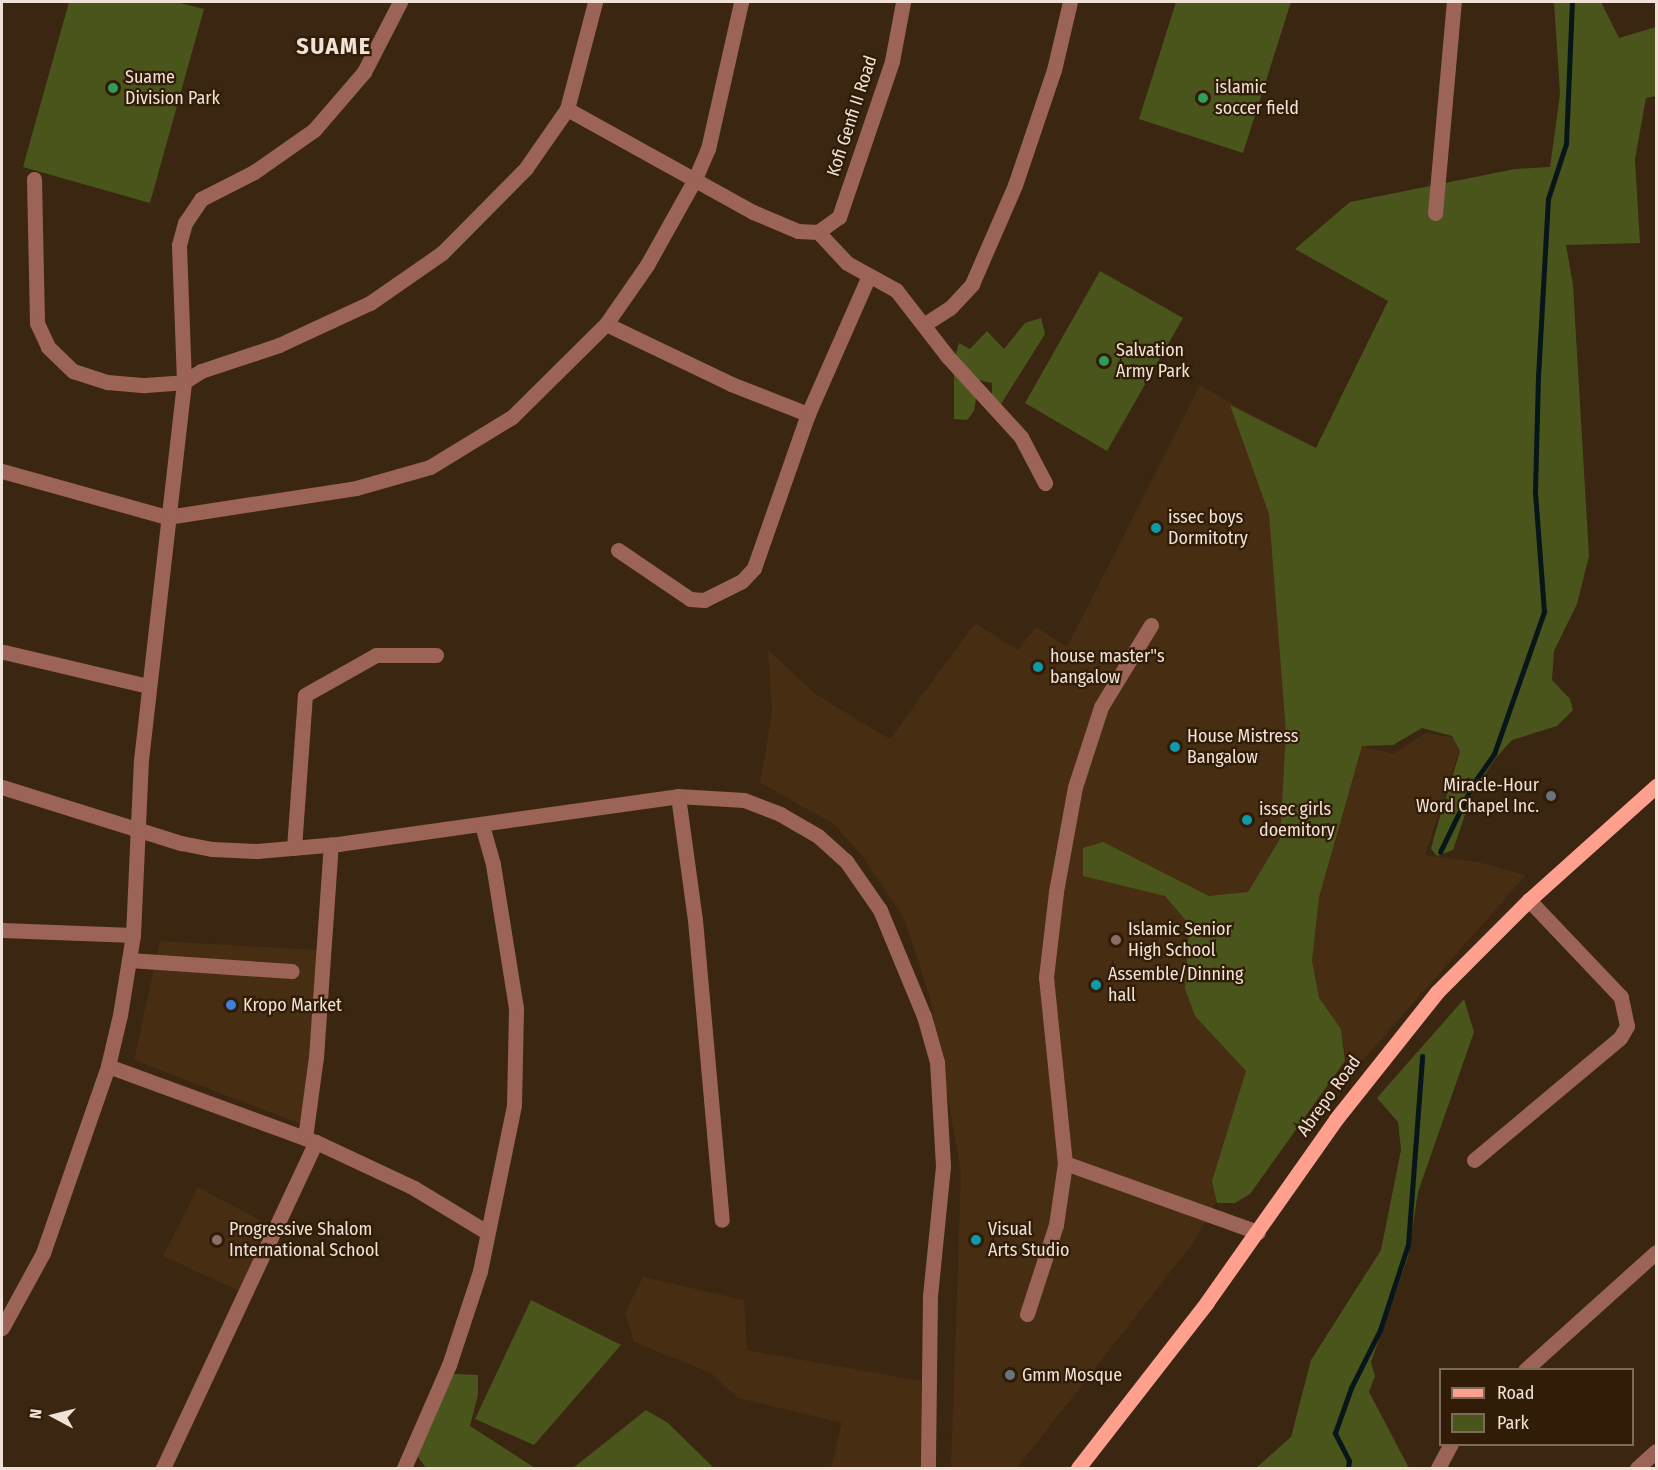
<!DOCTYPE html>
<style>
body{margin:0}
#map{position:relative;width:1658px;height:1470px;overflow:hidden;background:#3a2611;font-family:"Fira Sans Condensed",sans-serif}
div>[style]{position:absolute}
.built>*{inset:0;background:#472d12}
.green>*{inset:0;background:#49551b}
.stream>*{height:4.5px;margin:-2.25px;padding:0 2.25px;transform-origin:2.25px;border-radius:2.25px;background:#071719}
.minor>*{height:15px;margin:-7.5px;padding:0 7.5px;transform-origin:7.5px;border-radius:7.5px;background:#9c6357}
.major>*{height:15px;margin:-7.5px;padding:0 7.5px;transform-origin:7.5px;border-radius:7.5px;background:#ffa08e}
.dots>*{width:16px;height:16px;translate:-50% -50%;box-sizing:border-box;border:3px solid #301c07;border-radius:50%}
span{translate:-50% -50%;white-space:nowrap;text-align:center;line-height:1.15;-webkit-text-stroke:4.5px #301c07;paint-order:stroke}
.poi-label{font-size:18px;color:#f0e2d6}
.left{translate:0 -50%;text-align:left}
.right{translate:-100% -50%;text-align:right}
.street-label{font-size:18px;color:#f0e2d6}
.district-label{font-size:24px;color:#f0e2d6;font-weight:700;letter-spacing:1.5px}
.frame{position:absolute;inset:0;border:3px solid #f0e2d6;pointer-events:none}
.legend{position:absolute;left:1439px;top:1368px;width:195px;height:78px;box-sizing:border-box;background:#301c07;border:2px solid #7d6b5a;margin:0;padding:8px 10px;list-style:none;font-size:18px;color:#f0e2d6}
.legend li{display:flex;align-items:center;gap:12px;height:30px}
.legend b{width:30px;border:2px solid #7d6b5a}
.north{position:absolute;left:24px;top:1386px;width:60px;height:60px;-webkit-text-stroke:4px #301c07;paint-order:stroke;rotate:277deg;font-size:16px;font-weight:700;line-height:24px;text-align:center;color:#f0e2d6}
.north::after{content:'';display:block;margin:auto;width:21px;height:27px;background:#f0e2d6;clip-path:polygon(50% 0,100% 100%,50% 72%,0 100%)}
</style>
<div id="map">
<div class="built">
<div style="clip-path:polygon(1200px 385px,1411px 507px,1376px 713px,1367px 747px,1393px 754px,1426px 733px,1463px 739px,1425px 855px,1478px 862px,1526px 875px,1355px 1069px,1346px 1061px,1341px 1029px,1221px 1193px,1193px 1243px,1017px 1468px,951px 1468px,961px 1172px,930px 998px,904px 918px,862px 856px,834px 824px,760px 783px,772px 713px,768px 650px,817px 695px,890px 739px,975px 623px,1018px 650px,1036px 627px,1067px 647px)"></div>
<div style="clip-path:polygon(160px 941px,318px 950px,303px 1125px,134px 1060px)"></div>
<div style="clip-path:polygon(198px 1187px,269px 1225px,239px 1291px,163px 1256px)"></div>
<div style="clip-path:polygon(643px 1277px,744px 1300px,747px 1350px,921px 1381px,923px 1468px,831px 1468px,842px 1423px,738px 1398px,711px 1373px,634px 1342px,625px 1313px)"></div>
</div>
<div class="green">
<div style="clip-path:polygon(69px 2px,176px 2px,204px 9px,150px 203px,23px 167px)"></div>
<div style="clip-path:polygon(1176px 2px,1291px 2px,1243px 153px,1139px 119px)"></div>
<div style="clip-path:polygon(1554px 2px,1601px 2px,1619px 38px,1656px 27px,1656px 96px,1646px 98px,1635px 159px,1640px 243px,1566px 245px,1573px 285px,1589px 556px,1577px 604px,1554px 651px,1552px 680px,1570px 699px,1573px 710px,1557px 726px,1512px 740px,1495px 759px,1472px 794px,1453px 850px,1437px 856px,1431px 849px,1434px 837px,1460px 751px,1452px 736px,1422px 728px,1393px 745px,1362px 746px,1319px 897px,1312px 961px,1319px 998px,1341px 1029px,1345px 1061px,1250px 1194px,1235px 1203px,1217px 1203px,1212px 1181px,1246px 1071px,1195px 1016px,1185px 989px,1189px 924px,1165px 896px,1083px 876px,1083px 848px,1103px 842px,1209px 896px,1248px 892px,1280px 839px,1286px 732px,1269px 514px,1230px 405px,1316px 448px,1388px 301px,1295px 249px,1350px 202px,1515px 169px,1550px 167px,1560px 94px)"></div>
<div style="clip-path:polygon(1100px 271px,1183px 318px,1107px 451px,1025px 403px)"></div>
<div style="clip-path:polygon(1041px 318px,1045px 334px,1001px 404px,992px 395px,992px 383px,979px 380px,974px 411px,967px 420px,954px 419px,954px 360px,959px 343px,970px 349px,987px 331px,1004px 349px,1025px 323px)"></div>
<div style="clip-path:polygon(1464px 999px,1474px 1032px,1418px 1192px,1408px 1257px,1371px 1362px,1375px 1376px,1369px 1392px,1409px 1468px,1256px 1468px,1291px 1437px,1311px 1360px,1381px 1250px,1401px 1150px,1398px 1122px,1377px 1098px)"></div>
<div style="clip-path:polygon(531px 1300px,621px 1345px,534px 1445px,475px 1419px)"></div>
<div style="clip-path:polygon(454px 1374px,478px 1375px,478px 1395px,470px 1426px,535px 1468px,426px 1468px,418px 1457px,431px 1411px)"></div>
<div style="clip-path:polygon(646px 1410px,668px 1423px,714px 1468px,573px 1468px)"></div>
</div>
<div class="stream">
<div style="left:1440px;top:852px;width:76px;rotate:-64.1deg"></div>
<div style="left:1473px;top:784px;width:37px;rotate:-55deg"></div>
<div style="left:1494px;top:754px;width:151px;rotate:-70.6deg"></div>
<div style="left:1544px;top:612px;width:121px;rotate:-94.3deg"></div>
<div style="left:1535px;top:491px;width:114px;rotate:-88.5deg"></div>
<div style="left:1538px;top:377px;width:178px;rotate:-86.8deg"></div>
<div style="left:1548px;top:199px;width:58px;rotate:-71.9deg"></div>
<div style="left:1566px;top:144px;width:142px;rotate:-87.6deg"></div>
<div style="left:1348px;top:1468px;width:7px;rotate:-82deg"></div>
<div style="left:1349px;top:1461px;width:31px;rotate:-117deg"></div>
<div style="left:1335px;top:1433px;width:48px;rotate:-70.4deg"></div>
<div style="left:1351px;top:1388px;width:65px;rotate:-63.4deg"></div>
<div style="left:1380px;top:1330px;width:89px;rotate:-71.8deg"></div>
<div style="left:1408px;top:1245px;width:189px;rotate:-85.7deg"></div>
</div>
<div class="minor">
<div style="left:567px;top:109px;width:213px;rotate:29deg"></div>
<div style="left:753px;top:212px;width:49px;rotate:22.9deg"></div>
<div style="left:798px;top:231px;width:20px;rotate:3deg"></div>
<div style="left:818px;top:232px;width:42px;rotate:46.9deg"></div>
<div style="left:847px;top:263px;width:56px;rotate:28.9deg"></div>
<div style="left:896px;top:290px;width:85px;rotate:52.2deg"></div>
<div style="left:948px;top:357px;width:108px;rotate:47.6deg"></div>
<div style="left:1021px;top:437px;width:52px;rotate:62.4deg"></div>
<div style="left:34px;top:179px;width:144px;rotate:88.8deg"></div>
<div style="left:37px;top:323px;width:26px;rotate:65deg"></div>
<div style="left:48px;top:347px;width:35px;rotate:44deg"></div>
<div style="left:73px;top:371px;width:36px;rotate:18deg"></div>
<div style="left:107px;top:382px;width:38px;rotate:5deg"></div>
<div style="left:145px;top:385px;width:39px;rotate:-4deg"></div>
<div style="left:184px;top:382px;width:20px;rotate:-33deg"></div>
<div style="left:201px;top:371px;width:82px;rotate:-18.4deg"></div>
<div style="left:279px;top:345px;width:100px;rotate:-24.8deg"></div>
<div style="left:370px;top:303px;width:88px;rotate:-34.8deg"></div>
<div style="left:442px;top:253px;width:120px;rotate:-45.3deg"></div>
<div style="left:526px;top:168px;width:72px;rotate:-55.2deg"></div>
<div style="left:567px;top:109px;width:111px;rotate:-75.3deg"></div>
<div style="left:1435px;top:213px;width:212px;rotate:-84.9deg"></div>
<div style="left:818px;top:232px;width:26px;rotate:-36deg"></div>
<div style="left:839px;top:217px;width:165px;rotate:-71.2deg"></div>
<div style="left:892px;top:61px;width:60px;rotate:-79.4deg"></div>
<div style="left:606px;top:324px;width:139px;rotate:25.6deg"></div>
<div style="left:731px;top:384px;width:83px;rotate:21.3deg"></div>
<div style="left:925px;top:324px;width:30px;rotate:-33deg"></div>
<div style="left:950px;top:308px;width:33px;rotate:-47deg"></div>
<div style="left:972px;top:284px;width:108px;rotate:-66.5deg"></div>
<div style="left:1015px;top:185px;width:121px;rotate:-71.3deg"></div>
<div style="left:1054px;top:70px;width:70px;rotate:-76.8deg"></div>
<div style="left:2px;top:471px;width:171px;rotate:15.6deg"></div>
<div style="left:167px;top:517px;width:191px;rotate:-8.7deg"></div>
<div style="left:356px;top:488px;width:77px;rotate:-15.8deg"></div>
<div style="left:430px;top:467px;width:96px;rotate:-31.4deg"></div>
<div style="left:512px;top:417px;width:132px;rotate:-44.7deg"></div>
<div style="left:606px;top:324px;width:72px;rotate:-55.2deg"></div>
<div style="left:647px;top:265px;width:98px;rotate:-60.8deg"></div>
<div style="left:695px;top:179px;width:33px;rotate:-67deg"></div>
<div style="left:708px;top:149px;width:151px;rotate:-77.3deg"></div>
<div style="left:618px;top:550px;width:87px;rotate:34.2deg"></div>
<div style="left:690px;top:599px;width:14px;rotate:4deg"></div>
<div style="left:704px;top:600px;width:42px;rotate:-26.6deg"></div>
<div style="left:742px;top:581px;width:18px;rotate:-47deg"></div>
<div style="left:754px;top:568px;width:163px;rotate:-70.7deg"></div>
<div style="left:808px;top:414px;width:151px;rotate:-66.2deg"></div>
<div style="left:1151px;top:625px;width:96px;rotate:121.4deg"></div>
<div style="left:1101px;top:707px;width:84px;rotate:108deg"></div>
<div style="left:1075px;top:787px;width:107px;rotate:100.3deg"></div>
<div style="left:1056px;top:892px;width:86px;rotate:96.7deg"></div>
<div style="left:1046px;top:977px;width:187px;rotate:84.2deg"></div>
<div style="left:1065px;top:1163px;width:205px;rotate:19.7deg"></div>
<div style="left:4px;top:652px;width:148px;rotate:13.3deg"></div>
<div style="left:2px;top:787px;width:188px;rotate:17.4deg"></div>
<div style="left:181px;top:843px;width:32px;rotate:11deg"></div>
<div style="left:212px;top:849px;width:45px;rotate:2.5deg"></div>
<div style="left:257px;top:851px;width:81px;rotate:-4.9deg"></div>
<div style="left:338px;top:844px;width:343px;rotate:-8deg"></div>
<div style="left:678px;top:796px;width:66px;rotate:3.5deg"></div>
<div style="left:744px;top:800px;width:39px;rotate:21deg"></div>
<div style="left:780px;top:814px;width:44px;rotate:30.1deg"></div>
<div style="left:818px;top:836px;width:38px;rotate:42deg"></div>
<div style="left:846px;top:861px;width:60px;rotate:55.2deg"></div>
<div style="left:880px;top:910px;width:115px;rotate:67.5deg"></div>
<div style="left:924px;top:1016px;width:48px;rotate:74.2deg"></div>
<div style="left:937px;top:1062px;width:104px;rotate:86.7deg"></div>
<div style="left:943px;top:1166px;width:131px;rotate:95.7deg"></div>
<div style="left:930px;top:1296px;width:172px;rotate:90.7deg"></div>
<div style="left:678px;top:796px;width:125px;rotate:82.2deg"></div>
<div style="left:695px;top:920px;width:301px;rotate:84.9deg"></div>
<div style="left:294px;top:848px;width:153px;rotate:-85.9deg"></div>
<div style="left:305px;top:695px;width:81px;rotate:-29.4deg"></div>
<div style="left:376px;top:655px;width:60px"></div>
<div style="left:2px;top:930px;width:131px;rotate:2.2deg"></div>
<div style="left:129px;top:960px;width:163px;rotate:3.9deg"></div>
<div style="left:108px;top:1066px;width:221px;rotate:20.1deg"></div>
<div style="left:316px;top:1142px;width:108px;rotate:25.1deg"></div>
<div style="left:414px;top:1188px;width:83px;rotate:31.2deg"></div>
<div style="left:305px;top:1138px;width:82px;rotate:-82.3deg"></div>
<div style="left:316px;top:1057px;width:213px;rotate:-86deg"></div>
<div style="left:1474px;top:1160px;width:190px;rotate:-39.9deg"></div>
<div style="left:1620px;top:1038px;width:14px;rotate:-60deg"></div>
<div style="left:1627px;top:1026px;width:30px;rotate:-102deg"></div>
<div style="left:1621px;top:997px;width:134px;rotate:-133.5deg"></div>
<div style="left:1027px;top:1314px;width:94px;rotate:-72deg"></div>
<div style="left:1056px;top:1225px;width:63px;rotate:-81.7deg"></div>
<div style="left:2px;top:1328px;width:85px;rotate:-61.3deg"></div>
<div style="left:43px;top:1253px;width:198px;rotate:-70.8deg"></div>
<div style="left:108px;top:1066px;width:52px;rotate:-76.8deg"></div>
<div style="left:120px;top:1015px;width:81px;rotate:-80.8deg"></div>
<div style="left:133px;top:935px;width:175px;rotate:-87.4deg"></div>
<div style="left:141px;top:760px;width:380px;rotate:-83.5deg"></div>
<div style="left:184px;top:382px;width:137px;rotate:-92.1deg"></div>
<div style="left:179px;top:245px;width:23px;rotate:-75deg"></div>
<div style="left:185px;top:223px;width:29px;rotate:-56deg"></div>
<div style="left:201px;top:199px;width:59px;rotate:-27deg"></div>
<div style="left:254px;top:172px;width:73px;rotate:-35deg"></div>
<div style="left:314px;top:130px;width:77px;rotate:-49.2deg"></div>
<div style="left:364px;top:72px;width:79px;rotate:-62.8deg"></div>
<div style="left:1525px;top:1370px;width:176px;rotate:-42deg"></div>
<div style="left:163px;top:1468px;width:360px;rotate:-64.9deg"></div>
<div style="left:404px;top:1468px;width:112px;rotate:-66.4deg"></div>
<div style="left:449px;top:1365px;width:99px;rotate:-71.7deg"></div>
<div style="left:480px;top:1271px;width:169px;rotate:-78.4deg"></div>
<div style="left:514px;top:1105px;width:97px;rotate:-88.8deg"></div>
<div style="left:516px;top:1008px;width:146px;rotate:-99.1deg"></div>
<div style="left:493px;top:864px;width:41px;rotate:-105.8deg"></div>
<div style="left:1438px;top:1468px;width:27px;rotate:-62deg"></div>
<div style="left:1637px;top:1468px;width:25px;rotate:-42deg"></div>
</div>
<div class="major">
<div style="left:1078px;top:1468px;width:210px;rotate:-52.1deg"></div>
<div style="left:1207px;top:1302px;width:224px;rotate:-54.8deg"></div>
<div style="left:1336px;top:1119px;width:162px;rotate:-51.5deg"></div>
<div style="left:1437px;top:992px;width:130px;rotate:-45deg"></div>
<div style="left:1529px;top:900px;width:171px;rotate:-41.9deg"></div>
</div>
<div class="dots">
<div style="left:113px;top:88px;background:#2e9e5b"></div>
<div style="left:1203px;top:98px;background:#2e9e5b"></div>
<div style="left:1104px;top:361px;background:#2e9e5b"></div>
<div style="left:1156px;top:528px;background:#0f9aa8"></div>
<div style="left:1038px;top:667px;background:#0f9aa8"></div>
<div style="left:1175px;top:747px;background:#0f9aa8"></div>
<div style="left:1551px;top:796px;background:#6b7280"></div>
<div style="left:1247px;top:820px;background:#0f9aa8"></div>
<div style="left:1116px;top:940px;background:#8d6e63"></div>
<div style="left:1096px;top:985px;background:#0f9aa8"></div>
<div style="left:231px;top:1005px;background:#3f7fe0"></div>
<div style="left:217px;top:1240px;background:#8d6e63"></div>
<div style="left:976px;top:1240px;background:#0f9aa8"></div>
<div style="left:1010px;top:1375px;background:#6b7280"></div>
</div>
<div class="poi-label">
<span class="left" style="left:125px;top:88px">Suame<br>Division Park</span>
<span class="left" style="left:1215px;top:98px">islamic<br>soccer field</span>
<span class="left" style="left:1116px;top:361px">Salvation<br>Army Park</span>
<span class="left" style="left:1168px;top:528px">issec boys<br>Dormitotry</span>
<span class="left" style="left:1050px;top:667px">house master"s<br>bangalow</span>
<span class="left" style="left:1187px;top:747px">House Mistress<br>Bangalow</span>
<span class="right" style="left:1539px;top:796px">Miracle-Hour<br>Word Chapel Inc.</span>
<span class="left" style="left:1259px;top:820px">issec girls<br>doemitory</span>
<span class="left" style="left:1128px;top:940px">Islamic Senior<br>High School</span>
<span class="left" style="left:1108px;top:985px">Assemble/Dinning<br>hall</span>
<span class="left" style="left:243px;top:1005px">Kropo Market</span>
<span class="left" style="left:229px;top:1240px">Progressive Shalom<br>International School</span>
<span class="left" style="left:988px;top:1240px">Visual<br>Arts Studio</span>
<span class="left" style="left:1022px;top:1375px">Gmm Mosque</span>
</div>
<div class="street-label">
<span style="left:852px;top:116px;rotate:-72deg">Kofi Genfi II Road</span>
<span style="left:1329px;top:1096px;rotate:-54deg">Abrepo Road</span>
</div>
<div class="district-label">
<span style="left:334px;top:47px">SUAME</span>
</div>
<div class="frame"></div>
<ul class="legend">
<li><b style="height:8px;background:#ffa08e"></b>Road</li>
<li><b style="height:16px;background:#49551b"></b>Park</li>
</ul>
<div class="north">N</div>
</div>
